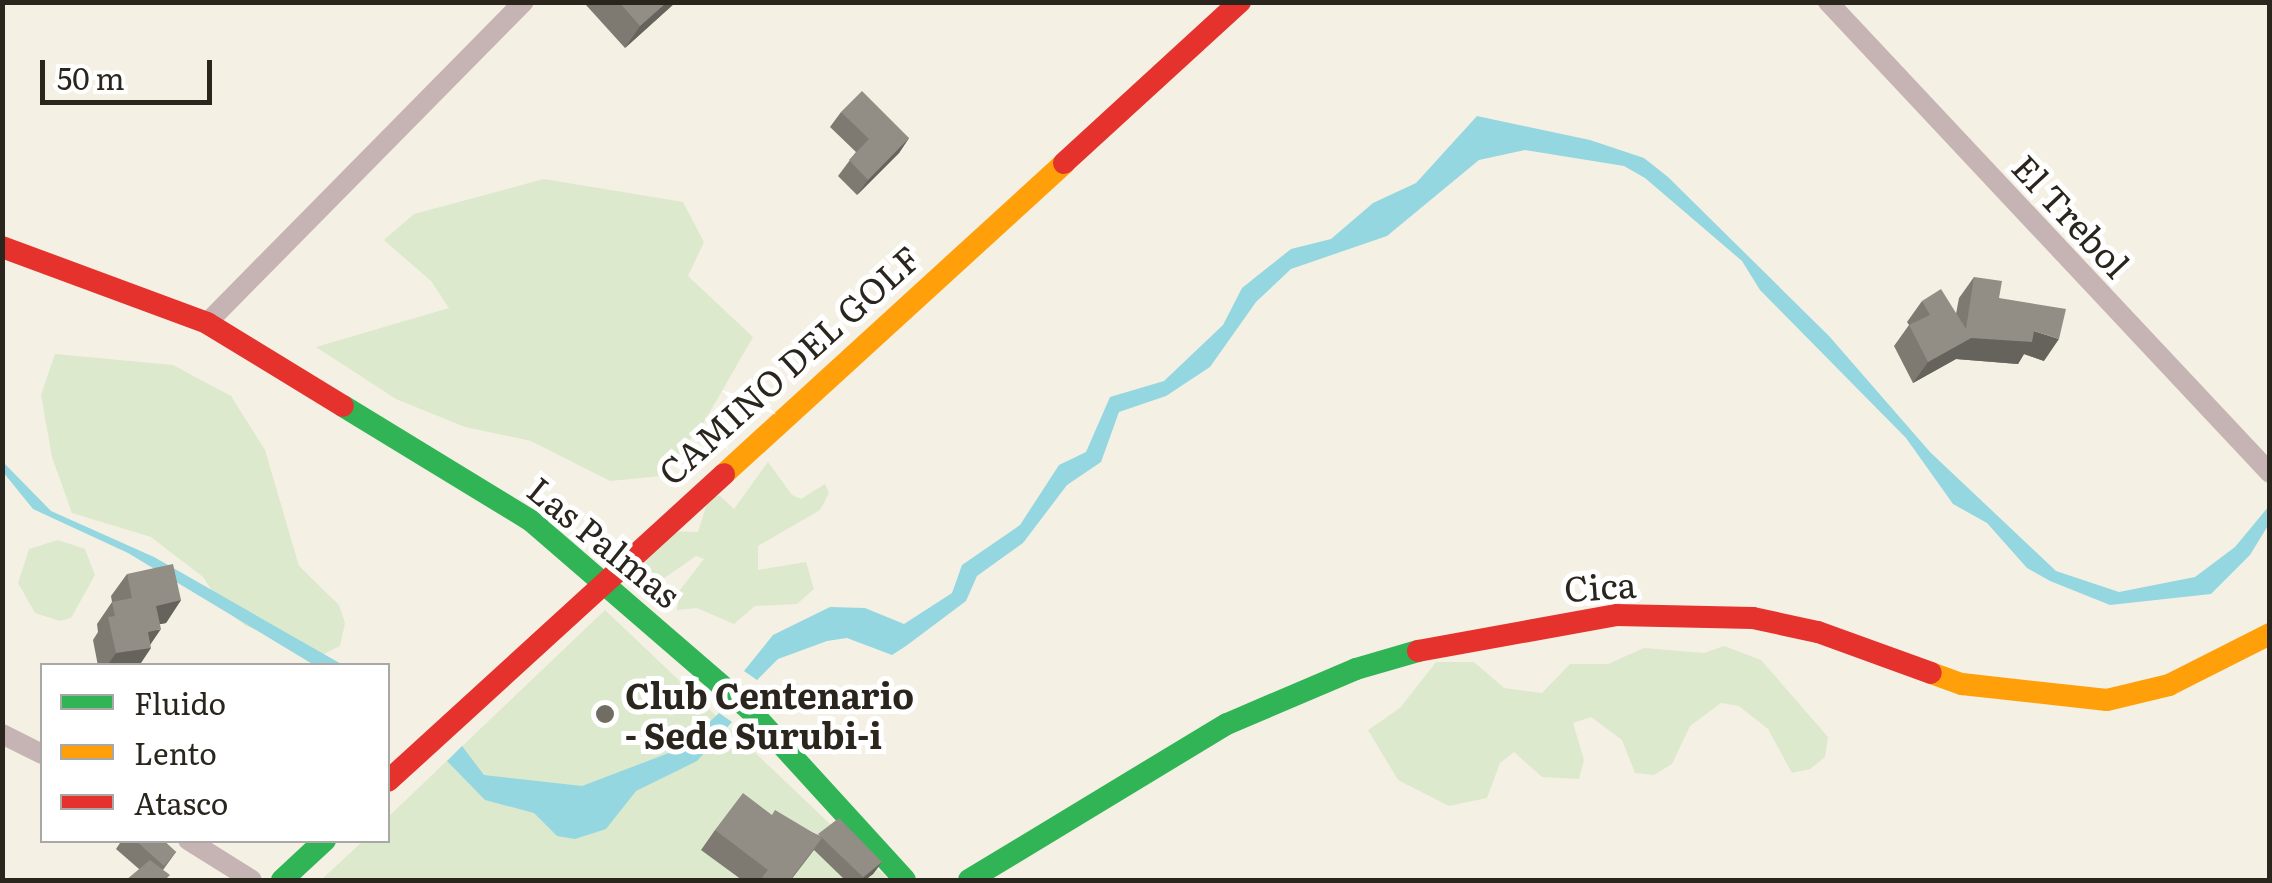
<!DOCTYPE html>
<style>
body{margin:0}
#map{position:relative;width:2272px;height:883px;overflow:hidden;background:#f5f0e4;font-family:Literata,serif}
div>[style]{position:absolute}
.green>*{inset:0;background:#dce9cd}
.water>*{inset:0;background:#94d7e0}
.street>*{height:20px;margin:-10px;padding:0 10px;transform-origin:10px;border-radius:10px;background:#c5b4b3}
.fast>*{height:22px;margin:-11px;padding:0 11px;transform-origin:11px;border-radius:11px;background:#30b455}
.slow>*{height:22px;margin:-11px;padding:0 11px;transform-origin:11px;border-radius:11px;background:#ff9f0a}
.jam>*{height:22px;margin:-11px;padding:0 11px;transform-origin:11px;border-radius:11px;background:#e5322d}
.wall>*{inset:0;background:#7e7a72}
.shaded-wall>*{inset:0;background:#66635d}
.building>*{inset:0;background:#928e85}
.dots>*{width:28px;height:28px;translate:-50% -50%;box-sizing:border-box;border:5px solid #fff;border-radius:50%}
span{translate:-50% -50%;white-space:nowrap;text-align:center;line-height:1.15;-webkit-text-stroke:10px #fff;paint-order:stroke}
.street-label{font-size:35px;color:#2a261e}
.poi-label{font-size:35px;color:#2a261e;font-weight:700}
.left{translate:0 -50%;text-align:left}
.frame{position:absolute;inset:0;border:5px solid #2a261e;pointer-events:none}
.legend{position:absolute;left:40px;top:663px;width:350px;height:180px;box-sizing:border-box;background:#fff;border:2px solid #aaa8a5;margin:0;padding:12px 18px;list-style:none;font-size:30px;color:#2a261e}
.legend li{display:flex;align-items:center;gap:20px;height:50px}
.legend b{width:50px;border:2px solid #aaa8a5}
.scale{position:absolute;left:40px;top:60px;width:172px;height:45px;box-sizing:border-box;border:5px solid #2a261e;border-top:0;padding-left:12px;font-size:30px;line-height:35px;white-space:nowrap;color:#2a261e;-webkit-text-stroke:8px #fff;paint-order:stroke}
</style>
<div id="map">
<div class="green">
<div style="clip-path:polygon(544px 179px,683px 202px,704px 242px,688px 276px,753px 337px,704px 422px,662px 476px,610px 481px,531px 441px,465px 427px,396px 399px,316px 347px,449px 308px,431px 281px,384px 240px,414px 214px)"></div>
<div style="clip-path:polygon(55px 354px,173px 365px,231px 396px,265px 450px,299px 566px,339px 605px,345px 623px,340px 646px,322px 655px,246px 626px,225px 610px,203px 577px,151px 537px,72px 513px,52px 457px,41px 395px)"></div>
<div style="clip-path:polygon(768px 462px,792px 495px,801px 499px,825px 484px,829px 493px,820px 510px,758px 546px,758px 570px,806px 562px,814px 589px,797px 604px,755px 606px,734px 624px,697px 608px,677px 610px,680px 590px,704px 559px,696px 556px,647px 590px,638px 586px,632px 568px,659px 531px,698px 532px,709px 497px,720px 496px,734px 509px)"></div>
<div style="clip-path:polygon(58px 540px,85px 549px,95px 575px,71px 618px,60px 621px,35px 613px,18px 583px,29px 549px)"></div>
<div style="clip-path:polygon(605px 610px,889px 880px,321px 880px,363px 841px,388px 840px,388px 817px)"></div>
<div style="clip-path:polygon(1724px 646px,1761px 660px,1828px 737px,1825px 757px,1810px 769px,1792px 773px,1768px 729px,1739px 706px,1721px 703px,1690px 726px,1672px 764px,1654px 775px,1635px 773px,1622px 740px,1591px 717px,1573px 723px,1584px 760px,1579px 779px,1542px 777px,1514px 752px,1500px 763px,1487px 798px,1449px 806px,1398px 780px,1368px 730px,1400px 708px,1436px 662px,1474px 662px,1504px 688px,1542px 693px,1570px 664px,1608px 664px,1644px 648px,1704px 653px)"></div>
</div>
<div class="water">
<div style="clip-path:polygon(1477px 116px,1590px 140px,1644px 158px,1668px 177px,1829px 336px,1930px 452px,2056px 571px,2119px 592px,2195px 577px,2235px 547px,2269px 506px,2269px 524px,2250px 555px,2211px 594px,2110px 605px,2050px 581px,2027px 568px,1987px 523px,1953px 504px,1906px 438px,1760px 290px,1742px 261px,1645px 178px,1624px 166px,1525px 150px,1479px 160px,1387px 236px,1291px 269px,1256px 302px,1210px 367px,1166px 396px,1119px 412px,1101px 462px,1067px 485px,1023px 543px,977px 576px,966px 601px,906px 646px,892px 655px,847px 638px,827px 641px,778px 659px,757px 680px,744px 671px,773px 635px,830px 607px,865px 608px,904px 624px,952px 593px,962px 565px,1020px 525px,1059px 465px,1086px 452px,1110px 397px,1164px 381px,1223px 325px,1242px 288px,1291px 249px,1331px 239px,1373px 203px,1416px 183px)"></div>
<div style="clip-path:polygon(2px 461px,51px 511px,154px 557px,343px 665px,314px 665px,128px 553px,33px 509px,3px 472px)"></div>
<div style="clip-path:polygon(719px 713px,732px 722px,697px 761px,636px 791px,606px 829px,575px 839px,557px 836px,534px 813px,485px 800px,447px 761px,462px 746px,484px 775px,582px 786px,682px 748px)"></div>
</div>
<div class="street">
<div style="left:1828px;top:2px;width:646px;rotate:46.82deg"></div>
<div style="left:207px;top:323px;width:451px;rotate:-45.4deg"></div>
<div style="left:2px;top:734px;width:45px;rotate:26.6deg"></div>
<div style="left:188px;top:840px;width:75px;rotate:32deg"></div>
</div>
<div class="fast">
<div style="left:343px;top:406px;width:219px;rotate:31.4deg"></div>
<div style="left:530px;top:520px;width:289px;rotate:40.8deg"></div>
<div style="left:749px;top:709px;width:231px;rotate:47.6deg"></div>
<div style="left:282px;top:880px;width:59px;rotate:-42.9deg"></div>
<div style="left:969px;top:880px;width:301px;rotate:-31.2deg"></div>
<div style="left:1227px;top:724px;width:140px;rotate:-23.1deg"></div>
<div style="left:1356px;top:669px;width:65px;rotate:-16.2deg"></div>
</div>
<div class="slow">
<div style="left:724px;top:474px;width:461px;rotate:-42.4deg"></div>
<div style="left:1931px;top:673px;width:33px;rotate:20deg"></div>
<div style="left:1962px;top:684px;width:146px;rotate:6.3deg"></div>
<div style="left:2107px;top:700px;width:64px;rotate:-13.6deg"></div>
<div style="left:2169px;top:685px;width:113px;rotate:-26.8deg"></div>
</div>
<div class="jam">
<div style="left:1064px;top:163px;width:239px;rotate:-42.5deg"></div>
<div style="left:2px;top:247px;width:219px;rotate:20.3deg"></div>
<div style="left:207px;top:323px;width:159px;rotate:31.4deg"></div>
<div style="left:1418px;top:651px;width:201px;rotate:-10.3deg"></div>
<div style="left:1616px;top:615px;width:137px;rotate:1.3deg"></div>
<div style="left:1753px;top:618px;width:66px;rotate:12.2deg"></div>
<div style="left:1818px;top:632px;width:120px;rotate:19.9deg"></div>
<div style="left:388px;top:781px;width:455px;rotate:-42.4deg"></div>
</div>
<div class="wall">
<div style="clip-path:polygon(588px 2px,676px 2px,625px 48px,586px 5px)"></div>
<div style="clip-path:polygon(841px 112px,909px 138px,899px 153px,857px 195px,838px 176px,856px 152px,830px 127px)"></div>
<div style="clip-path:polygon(1974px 277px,1999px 298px,2044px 361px,2024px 354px,2018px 364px,1956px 359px,1913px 383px,1894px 346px,1909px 325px,1907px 322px,1922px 301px,1956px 314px,1959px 298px)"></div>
<div style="clip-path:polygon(127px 574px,181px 600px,166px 623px,160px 624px,139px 666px,98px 666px,93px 640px,98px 632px,97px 624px,112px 602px,111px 596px)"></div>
<div style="clip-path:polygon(772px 815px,818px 835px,882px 862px,873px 874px,865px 880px,845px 880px,814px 850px,791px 880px,742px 880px,701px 850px,715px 830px)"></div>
<div style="clip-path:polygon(122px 840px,163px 840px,176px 852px,163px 870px,139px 869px,116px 849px)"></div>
</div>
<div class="shaded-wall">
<div style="clip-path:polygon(667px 2px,676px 2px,625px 48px,640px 26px)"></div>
<div style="clip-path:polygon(909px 138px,899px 153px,857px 195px,868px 180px)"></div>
<div style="clip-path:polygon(2034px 331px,2059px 339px,2044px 361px,2024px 354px,2018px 364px,1956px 359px,1913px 383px,1928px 362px,1971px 338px)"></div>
<div style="clip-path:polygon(181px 600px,166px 623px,140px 628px,156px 606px)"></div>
<div style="clip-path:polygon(161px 629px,148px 648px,151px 648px,139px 666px,107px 666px,116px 653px,148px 632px)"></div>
<div style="clip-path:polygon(882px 862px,873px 874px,865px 880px,861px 880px)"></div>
</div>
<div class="building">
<div style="clip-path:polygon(619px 2px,667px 2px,640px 26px)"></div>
<div style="clip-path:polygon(862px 91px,909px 138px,868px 180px,849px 160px,869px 139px,841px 112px)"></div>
<div style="clip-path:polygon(1974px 277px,2002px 281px,1999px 298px,2066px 309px,2059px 339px,2034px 331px,2032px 342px,1971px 338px,1928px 362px,1909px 325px,1930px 315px,1922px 301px,1941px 289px,1966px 329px)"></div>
<div style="clip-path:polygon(173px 564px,181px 600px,156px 606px,161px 629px,148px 632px,151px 648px,116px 653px,108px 617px,115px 616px,112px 602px,132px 598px,127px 574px)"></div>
<div style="clip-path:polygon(743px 793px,772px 815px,775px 810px,822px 838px,790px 880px,766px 880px,762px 877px,768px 870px,715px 830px)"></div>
<div style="clip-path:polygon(839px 818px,882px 862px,863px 877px,818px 834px)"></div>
<div style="clip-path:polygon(135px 840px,163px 840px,176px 852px,164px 866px)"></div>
<div style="clip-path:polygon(150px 860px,170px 875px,165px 880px,126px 880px)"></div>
</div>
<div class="dots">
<div style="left:605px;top:714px;background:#716d63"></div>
</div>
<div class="street-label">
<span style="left:2072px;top:215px;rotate:47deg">El Trebol</span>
<span style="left:788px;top:364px;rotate:-42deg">CAMINO DEL GOLF</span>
<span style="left:605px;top:541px;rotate:39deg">Las Palmas</span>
<span style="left:1600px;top:585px;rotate:-4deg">Cica</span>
</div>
<div class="poi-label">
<span class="left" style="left:625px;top:714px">Club Centenario<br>- Sede Surubi-i</span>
</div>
<div class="frame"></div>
<ul class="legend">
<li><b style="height:12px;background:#30b455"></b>Fluido</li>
<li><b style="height:12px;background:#ff9f0a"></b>Lento</li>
<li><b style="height:12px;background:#e5322d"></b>Atasco</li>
</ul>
<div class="scale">50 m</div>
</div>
